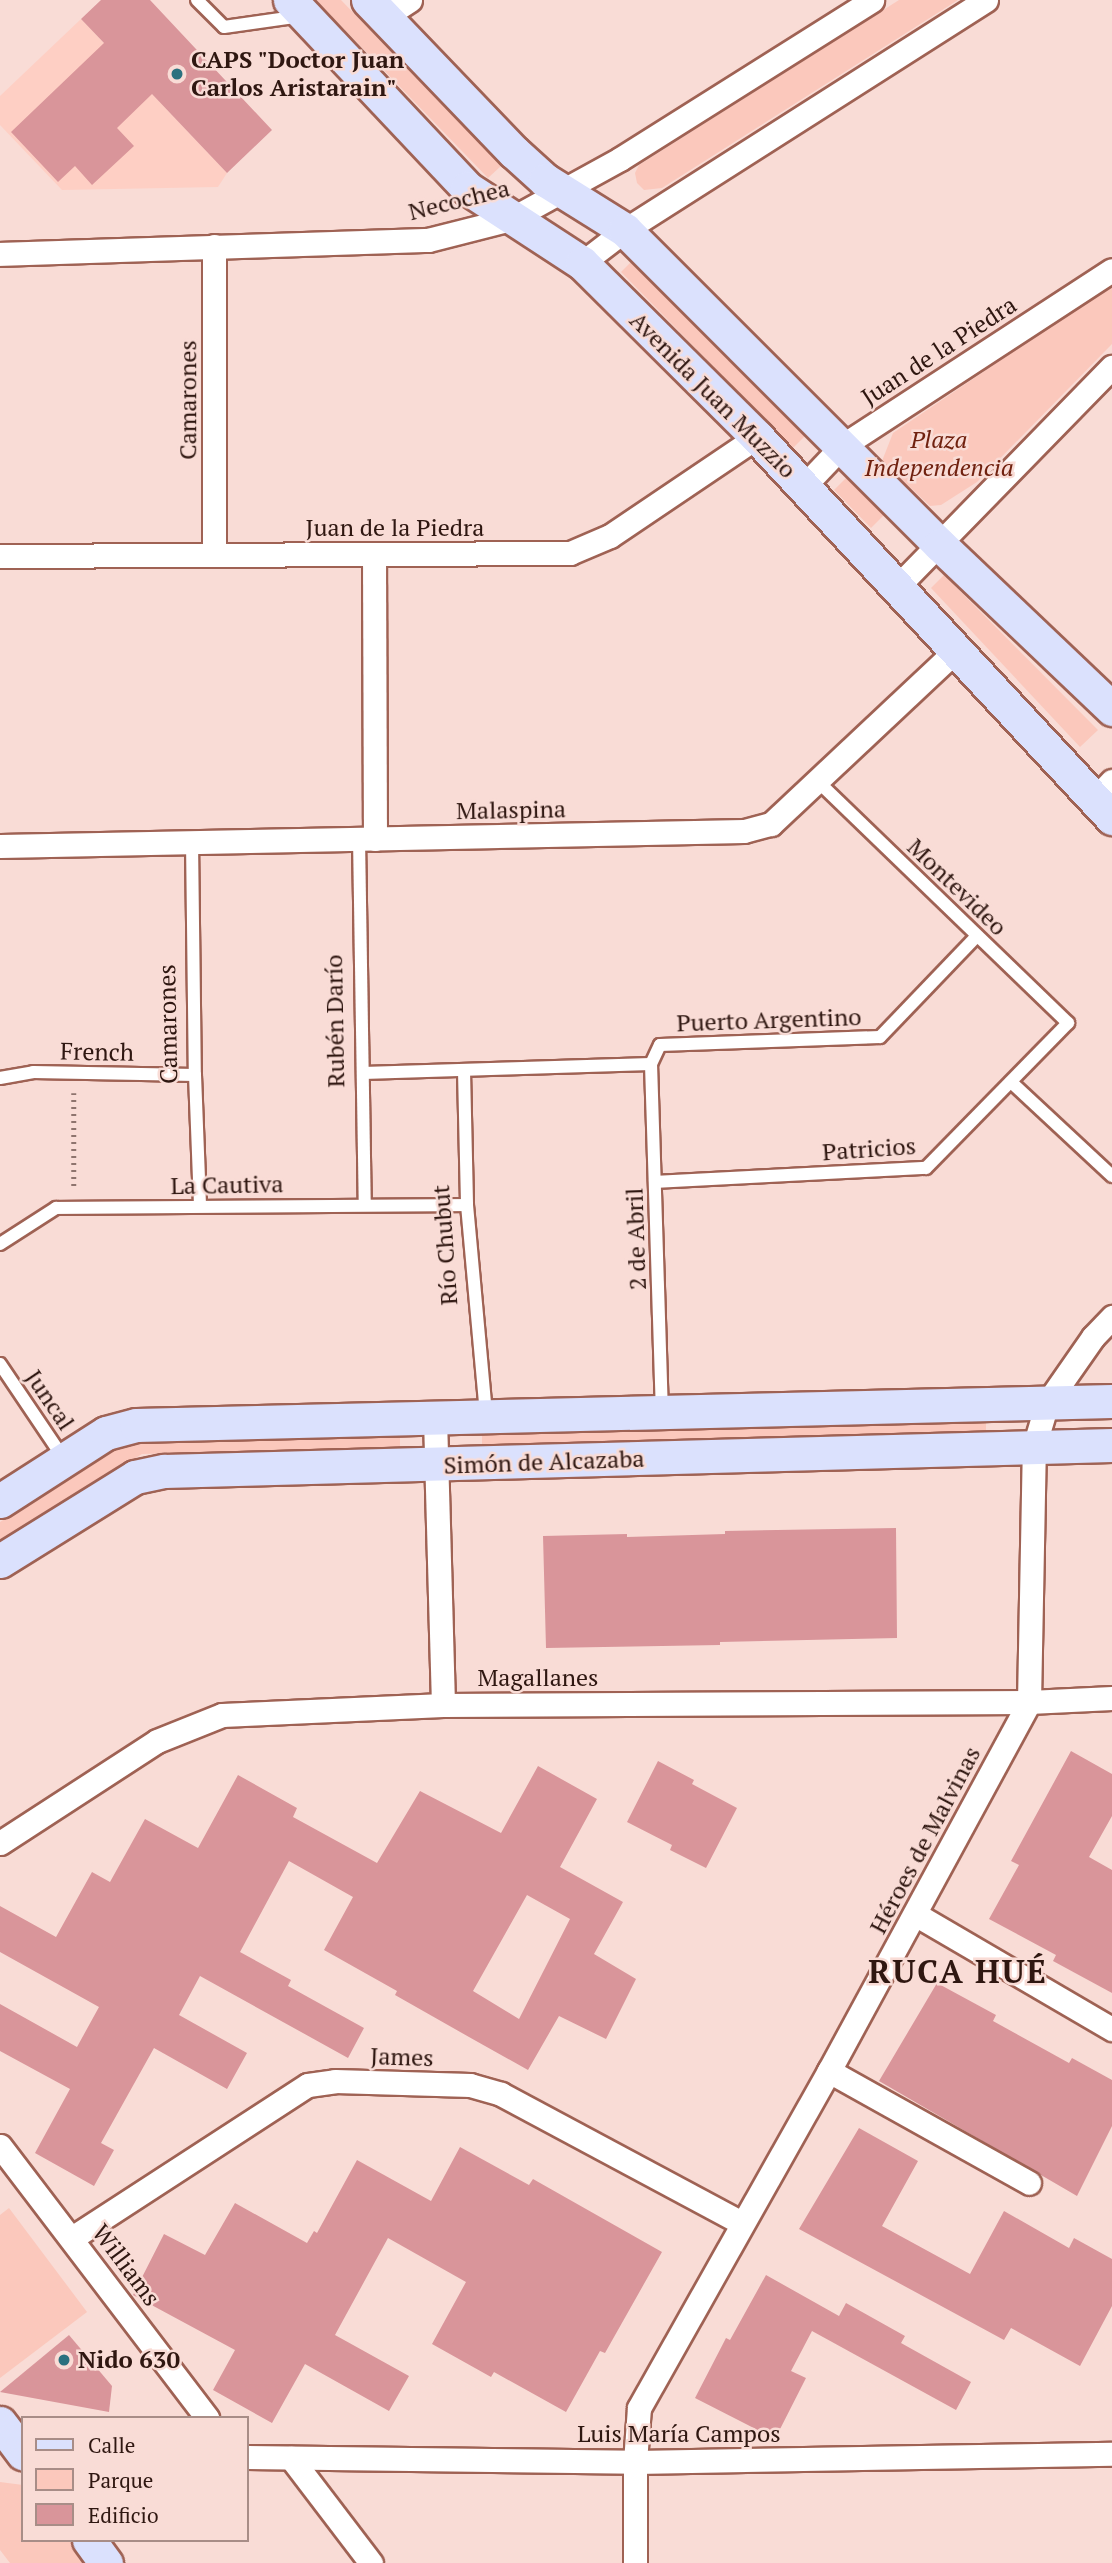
<!DOCTYPE html>
<meta charset="utf-8">
<style>
body{margin:0}
#map{position:relative;width:1112px;height:2563px;overflow:hidden;background:#f9dcd6;font-family:"PT Serif",serif}
div>[style]{position:absolute}
.built>*{inset:0;background:#fecfc4}
.green>*{inset:0;background:#fbc8bc}
.building>*{inset:0;background:#d9959a}
.path>*{height:4.5px;margin-top:-2.25px;transform-origin:0;background:repeating-linear-gradient(90deg,#8e746e 0 2px,transparent 0 7px)}
.roads{filter:drop-shadow(2px 0 #9f6254) drop-shadow(-2px 0 #9f6254) drop-shadow(0 2px #9f6254) drop-shadow(0 -2px #9f6254)}
.lane>*{height:12px;margin:-6px;padding:0 6px;transform-origin:6px;border-radius:6px;background:#fff}
.street>*{height:23px;margin:-11.5px;padding:0 11.5px;transform-origin:11.5px;border-radius:11.5px;background:#fff}
.secondary>*{height:33px;margin:-16.5px;padding:0 16.5px;transform-origin:16.5px;border-radius:16.5px;background:#dbe1fd}
.dots>*{width:19px;height:19px;translate:-50% -50%;box-sizing:border-box;border:4px solid #f9dcd6;border-radius:50%}
span{translate:-50% -50%;white-space:nowrap;text-align:center;line-height:1.15;-webkit-text-stroke:5px #f9dcd6;paint-order:stroke}
.poi-label{font-size:24px;color:#2f1711;font-weight:700}
.left{translate:0 -50%;text-align:left}
.street-label{font-size:24px;color:#2f1711}
.park-label{font-size:24px;color:#70210f;font-style:italic}
.district-label{font-size:32px;color:#2f1711;font-weight:700;letter-spacing:2px}
.legend{position:absolute;left:21px;top:2416px;width:228px;height:126px;box-sizing:border-box;background:#f9dcd6;border:2px solid #a88d87;margin:0;padding:9px 12px;list-style:none;font-size:21px;color:#2f1711}
.legend li{display:flex;align-items:center;gap:14px;height:35px}
.legend b{width:35px;border:2px solid #a88d87}
</style>
<div id="map">
<div class="built">
<div style="clip-path:polygon(81px 19px,227px 173px,218px 187px,62px 190px,0 125px,0 96px)"></div>
</div>
<div class="green">
<div style="clip-path:polygon(316px 0,341px 0,501px 166px,488px 178px)"></div>
<div style="clip-path:polygon(899px 0,958px 0,662px 188px,644px 190px,637px 183px,635px 173px,639px 165px)"></div>
<div style="clip-path:polygon(634px 259px,806px 435px,793px 448px,621px 272px)"></div>
<div style="clip-path:polygon(1112px 285px,1112px 344px,977px 482px,941px 505px,930px 506px,882px 461px,893px 433px)"></div>
<div style="clip-path:polygon(847px 477px,884px 515px,871px 528px,834px 490px)"></div>
<div style="clip-path:polygon(944px 575px,1098px 730px,1080px 747px,931px 588px)"></div>
<div style="clip-path:polygon(986px 1420px,986px 1434px,482px 1445px,482px 1431px)"></div>
<div style="clip-path:polygon(400px 1434px,400px 1448px,142px 1454px,0 1542px,0 1522px,131px 1440px)"></div>
<div style="clip-path:polygon(9px 2208px,87px 2312px,0 2378px,0 2215px)"></div>
<div style="clip-path:polygon(0 2482px,23px 2485px,23px 2540px,71px 2540px,88px 2563px,10px 2563px,0 2550px)"></div>
</div>
<div class="building">
<div style="clip-path:polygon(101px 0,150px 0,272px 130px,227px 173px,152px 94px,117px 128px,134px 146px,92px 185px,75px 166px,58px 182px,11px 132px,104px 43px,81px 19px)"></div>
<div style="clip-path:polygon(896px 1528px,897px 1638px,720px 1642px,720px 1645px,546px 1648px,543px 1536px,627px 1534px,627px 1537px,725px 1534px,725px 1531px)"></div>
<div style="clip-path:polygon(1071px 1751px,1112px 1774px,1112px 1816px,1089px 1857px,1112px 1870px,1112px 1993px,1053px 1961px,1056px 1955px,989px 1919px,1019px 1865px,1011px 1861px)"></div>
<div style="clip-path:polygon(658px 1761px,694px 1780px,692px 1784px,737px 1808px,706px 1868px,670px 1850px,672px 1845px,627px 1822px)"></div>
<div style="clip-path:polygon(evenodd,538px 1766px,597px 1799px,560px 1867px,623px 1902px,594px 1954px,636px 1979px,606px 2039px,559px 2016px,528px 2070px,469px 2037px,395px 1995px,397px 1991px,324px 1950px,353px 1897px,289px 1861px,240px 1952px,291px 1980px,288px 1986px,364px 2028px,348px 2058px,200px 1976px,179px 2015px,247px 2053px,227px 2089px,154px 2048px,101px 2143px,114px 2150px,94px 2186px,35px 2153px,70px 2089px,0 2051px,0 2004px,77px 2047px,99px 2007px,0 1952px,0 1906px,56px 1937px,92px 1872px,110px 1882px,145px 1819px,198px 1848px,238px 1775px,297px 1808px,293px 1817px,377px 1863px,420px 1791px,501px 1833px,538px 1766px,527px 1895px,570px 1919px,519px 2019px,473px 1991px,527px 1895px)"></div>
<div style="clip-path:polygon(937px 1983px,996px 2015px,993px 2021px,1069px 2063px,1072px 2058px,1112px 2080px,1112px 2126px,1077px 2196px,879px 2081px)"></div>
<div style="clip-path:polygon(859px 2128px,918px 2161px,882px 2226px,970px 2274px,1004px 2211px,1069px 2248px,1074px 2238px,1112px 2259px,1112px 2306px,1080px 2366px,1011px 2328px,1004px 2340px,799px 2229px)"></div>
<div style="clip-path:polygon(460px 2147px,529px 2185px,533px 2179px,662px 2252px,605px 2353px,600px 2351px,566px 2412px,494px 2372px,491px 2377px,432px 2344px,466px 2282px,388px 2238px,335px 2335px,409px 2376px,389px 2411px,305px 2364px,272px 2423px,213px 2390px,235px 2350px,133px 2295px,164px 2234px,205px 2255px,235px 2203px,307px 2243px,314px 2231px,317px 2233px,357px 2160px,431px 2201px)"></div>
<div style="clip-path:polygon(766px 2275px,839px 2316px,846px 2303px,905px 2336px,901px 2343px,971px 2382px,956px 2410px,812px 2331px,791px 2371px,806px 2378px,775px 2439px,695px 2398px,726px 2338px,730px 2340px)"></div>
<div style="clip-path:polygon(69px 2335px,112px 2386px,109px 2412px,0 2392px)"></div>
</div>
<div class="path">
<div style="left:74px;top:1093px;width:96px;rotate:90deg"></div>
</div>
<div class="roads">
<div class="lane">
<div style="left:197px;top:0;width:38px;rotate:45deg"></div>
<div style="left:224px;top:27px;width:78px;rotate:-8.1deg"></div>
<div style="left:359px;top:838px;width:366px;rotate:89.1deg"></div>
<div style="left:192px;top:841px;width:234px;rotate:89.3deg"></div>
<div style="left:195px;top:1075px;width:131px;rotate:87.8deg"></div>
<div style="left:651px;top:1064px;width:346px;rotate:88.2deg"></div>
<div style="left:464px;top:1071px;width:134px;rotate:88.7deg"></div>
<div style="left:467px;top:1205px;width:211px;rotate:84.8deg"></div>
<div style="left:363px;top:1073px;width:288px;rotate:-1.8deg"></div>
<div style="left:651px;top:1064px;width:21px;rotate:-65deg"></div>
<div style="left:660px;top:1045px;width:220px;rotate:-2.1deg"></div>
<div style="left:880px;top:1037px;width:140px;rotate:-46.2deg"></div>
<div style="left:0;top:1078px;width:34px;rotate:-10deg"></div>
<div style="left:33px;top:1072px;width:162px;rotate:1.1deg"></div>
<div style="left:1011px;top:1082px;width:138px;rotate:42.9deg"></div>
<div style="left:655px;top:1182px;width:271px;rotate:-3deg"></div>
<div style="left:926px;top:1168px;width:203px;rotate:-45.6deg"></div>
<div style="left:1068px;top:1023px;width:349px;rotate:-136deg"></div>
<div style="left:0;top:1244px;width:67px;rotate:-32.7deg"></div>
<div style="left:56px;top:1208px;width:411px;rotate:-0.4deg"></div>
<div style="left:0;top:1364px;width:115px;rotate:56deg"></div>
</div>
<div class="street">
<div style="left:384px;top:17px;width:31px;rotate:-33deg"></div>
<div style="left:214px;top:246px;width:308px;rotate:90deg"></div>
<div style="left:0;top:254px;width:428px;rotate:-1.9deg"></div>
<div style="left:428px;top:240px;width:86px;rotate:-14.2deg"></div>
<div style="left:511px;top:219px;width:124px;rotate:-28.8deg"></div>
<div style="left:620px;top:159px;width:298px;rotate:-32.2deg"></div>
<div style="left:582px;top:263px;width:54px;rotate:-37.5deg"></div>
<div style="left:625px;top:230px;width:428px;rotate:-32.5deg"></div>
<div style="left:803px;top:487px;width:57px;rotate:-46.4deg"></div>
<div style="left:842px;top:446px;width:322px;rotate:-33.1deg"></div>
<div style="left:0;top:556px;width:570px;rotate:-0.3deg"></div>
<div style="left:570px;top:553px;width:43px;rotate:-23deg"></div>
<div style="left:610px;top:536px;width:177px;rotate:-34deg"></div>
<div style="left:374px;top:556px;width:283px;rotate:89.8deg"></div>
<div style="left:896px;top:588px;width:309px;rotate:-45.7deg"></div>
<div style="left:1094px;top:800px;width:26px;rotate:-47deg"></div>
<div style="left:0;top:846px;width:744px;rotate:-1.16deg"></div>
<div style="left:744px;top:831px;width:28px;rotate:-15deg"></div>
<div style="left:771px;top:824px;width:251px;rotate:-43.2deg"></div>
<div style="left:435px;top:1418px;width:287px;rotate:88.4deg"></div>
<div style="left:0;top:1843px;width:187px;rotate:-33deg"></div>
<div style="left:157px;top:1741px;width:70px;rotate:-21.8deg"></div>
<div style="left:222px;top:1715px;width:221px;rotate:-2.6deg"></div>
<div style="left:443px;top:1705px;width:586px;rotate:-0.29deg"></div>
<div style="left:1029px;top:1702px;width:83px;rotate:-2.8deg"></div>
<div style="left:915px;top:1914px;width:228px;rotate:30.3deg"></div>
<div style="left:829px;top:2071px;width:229px;rotate:29.2deg"></div>
<div style="left:0;top:2146px;width:342px;rotate:52.7deg"></div>
<div style="left:72px;top:2238px;width:281px;rotate:-33deg"></div>
<div style="left:308px;top:2085px;width:27px;rotate:-8deg"></div>
<div style="left:335px;top:2081px;width:135px;rotate:1.7deg"></div>
<div style="left:470px;top:2085px;width:32px;rotate:16deg"></div>
<div style="left:501px;top:2094px;width:273px;rotate:28.2deg"></div>
<div style="left:247px;top:2457px;width:388px;rotate:0.7deg"></div>
<div style="left:635px;top:2462px;width:477px;rotate:-1deg"></div>
<div style="left:291px;top:2458px;width:132px;rotate:52.7deg"></div>
<div style="left:635px;top:2563px;width:101px;rotate:-90deg"></div>
<div style="left:635px;top:2462px;width:54px;rotate:-85.8deg"></div>
<div style="left:639px;top:2408px;width:387px;rotate:-60.6deg"></div>
<div style="left:829px;top:2071px;width:420px;rotate:-61.5deg"></div>
<div style="left:1029px;top:1702px;width:255px;rotate:-88.9deg"></div>
<div style="left:1034px;top:1447px;width:46px;rotate:-73.5deg"></div>
<div style="left:1047px;top:1403px;width:80px;rotate:-55.1deg"></div>
<div style="left:1093px;top:1337px;width:28px;rotate:-46deg"></div>
</div>
<div class="secondary">
<div style="left:290px;top:0;width:258px;rotate:46.7deg"></div>
<div style="left:467px;top:188px;width:137px;rotate:33.1deg"></div>
<div style="left:582px;top:263px;width:247px;rotate:44.8deg"></div>
<div style="left:757px;top:437px;width:521px;rotate:47.02deg"></div>
<div style="left:368px;top:0;width:211px;rotate:46.2deg"></div>
<div style="left:514px;top:152px;width:42px;rotate:42.1deg"></div>
<div style="left:545px;top:180px;width:94px;rotate:32deg"></div>
<div style="left:625px;top:230px;width:445px;rotate:45deg"></div>
<div style="left:940px;top:545px;width:238px;rotate:43.6deg"></div>
<div style="left:0;top:1501px;width:126px;rotate:-32.7deg"></div>
<div style="left:106px;top:1433px;width:31px;rotate:-15deg"></div>
<div style="left:136px;top:1425px;width:976px;rotate:-1.41deg"></div>
<div style="left:0;top:1561px;width:159px;rotate:-31.9deg"></div>
<div style="left:135px;top:1477px;width:30px;rotate:-12deg"></div>
<div style="left:164px;top:1471px;width:948px;rotate:-1.57deg"></div>
<div style="left:0;top:2423px;width:38px;rotate:53deg"></div>
<div style="left:89px;top:2540px;width:29px;rotate:54deg"></div>
</div>
</div>
<div class="dots">
<div style="left:177px;top:74px;background:#2b717f"></div>
<div style="left:64px;top:2360px;background:#2b717f"></div>
</div>
<div class="poi-label">
<span class="left" style="left:191px;top:74px">CAPS "Doctor Juan<br>Carlos Aristarain"</span>
<span class="left" style="left:78px;top:2360px">Nido 630</span>
</div>
<div class="street-label">
<span style="left:459px;top:200px;rotate:-14deg">Necochea</span>
<span style="left:939px;top:351px;rotate:-33deg">Juan de la Piedra</span>
<span style="left:713px;top:395px;rotate:45deg">Avenida Juan Muzzio</span>
<span style="left:188px;top:400px;rotate:-90deg">Camarones</span>
<span style="left:395px;top:528px">Juan de la Piedra</span>
<span style="left:511px;top:810px;rotate:-1deg">Malaspina</span>
<span style="left:957px;top:887px;rotate:44deg">Montevideo</span>
<span style="left:769px;top:1020px;rotate:-2deg">Puerto Argentino</span>
<span style="left:335px;top:1021px;rotate:-91deg">Rubén Darío</span>
<span style="left:168px;top:1024px;rotate:-91deg">Camarones</span>
<span style="left:97px;top:1052px;rotate:1deg">French</span>
<span style="left:869px;top:1149px;rotate:-4deg">Patricios</span>
<span style="left:227px;top:1185px;rotate:-1deg">La Cautiva</span>
<span style="left:636px;top:1239px;rotate:-92deg">2 de Abril</span>
<span style="left:445px;top:1245px;rotate:-94deg">Río Chubut</span>
<span style="left:50px;top:1400px;rotate:56deg">Juncal</span>
<span style="left:544px;top:1462px;rotate:-2deg">Simón de Alcazaba</span>
<span style="left:538px;top:1678px">Magallanes</span>
<span style="left:925px;top:1840px;rotate:-62deg">Héroes de Malvinas</span>
<span style="left:402px;top:2057px;rotate:2deg">James</span>
<span style="left:126px;top:2265px;rotate:53deg">Williams</span>
<span style="left:679px;top:2434px">Luis María Campos</span>
</div>
<div class="park-label">
<span style="left:939px;top:454px">Plaza<br>Independencia</span>
</div>
<div class="district-label">
<span style="left:958px;top:1971px">RUCA HUÉ</span>
</div>
<ul class="legend">
<li><b style="height:9px;background:#dbe1fd"></b>Calle</li>
<li><b style="height:19px;background:#fbc8bc"></b>Parque</li>
<li><b style="height:19px;background:#d9959a"></b>Edificio</li>
</ul>
</div>
